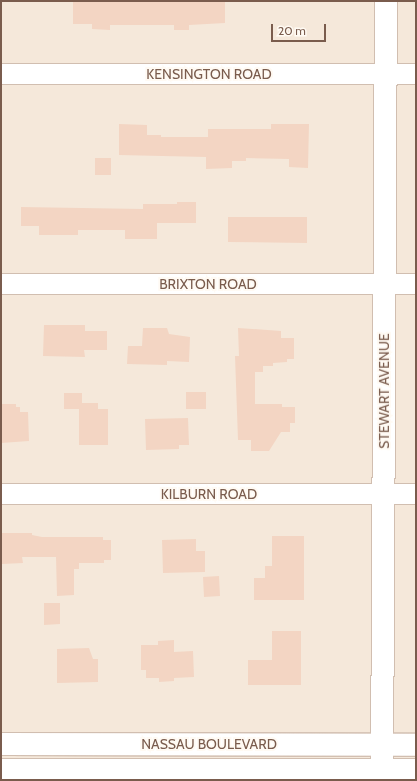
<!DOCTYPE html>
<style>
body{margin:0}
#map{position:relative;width:417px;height:781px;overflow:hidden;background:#fdf6ec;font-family:Cabin,sans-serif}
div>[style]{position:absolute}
.residential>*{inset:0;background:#f5e8da}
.building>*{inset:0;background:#f3d5c3}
.roads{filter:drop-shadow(1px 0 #d1beb0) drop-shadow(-1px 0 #d1beb0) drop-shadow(0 1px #d1beb0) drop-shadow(0 -1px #d1beb0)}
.street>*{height:20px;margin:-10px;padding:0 10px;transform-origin:10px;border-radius:10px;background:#fff}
.secondary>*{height:22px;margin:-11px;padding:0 11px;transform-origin:11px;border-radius:11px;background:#fff}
span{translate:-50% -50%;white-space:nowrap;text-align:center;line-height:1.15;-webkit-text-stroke:4px #fffaf3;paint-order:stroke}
.street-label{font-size:14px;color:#7a5c4d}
.frame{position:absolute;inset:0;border:2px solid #7a5c4d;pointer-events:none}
.scale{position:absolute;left:271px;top:24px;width:55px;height:18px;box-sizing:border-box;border:2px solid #7a5c4d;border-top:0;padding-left:5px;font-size:12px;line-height:14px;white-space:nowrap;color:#7a5c4d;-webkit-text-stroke:3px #fffaf3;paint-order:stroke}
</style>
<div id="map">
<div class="residential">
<div style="clip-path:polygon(1px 1px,416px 1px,416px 780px,1px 780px)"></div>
</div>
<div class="building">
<div style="clip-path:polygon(73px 1px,222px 1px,225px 2px,225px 23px,189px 25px,189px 30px,174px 30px,174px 25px,110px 25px,110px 30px,92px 29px,92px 24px,73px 24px)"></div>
<div style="clip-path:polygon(119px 124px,147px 125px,147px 135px,161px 135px,161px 137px,208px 137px,208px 129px,271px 129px,271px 124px,309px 124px,308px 168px,289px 167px,289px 159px,246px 158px,246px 161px,232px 161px,232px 168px,206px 169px,206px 157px,119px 155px)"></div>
<div style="clip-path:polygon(95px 158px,111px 158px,111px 175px,95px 175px)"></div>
<div style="clip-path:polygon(177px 202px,196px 202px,196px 223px,157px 223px,157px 239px,125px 239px,125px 230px,78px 230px,78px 235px,39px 235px,39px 226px,21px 226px,21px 207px,143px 209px,143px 204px,177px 204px)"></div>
<div style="clip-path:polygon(228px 217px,307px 217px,307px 243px,228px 242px)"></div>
<div style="clip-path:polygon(44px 325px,85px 325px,85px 331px,107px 331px,107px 350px,84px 350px,85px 357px,43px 356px)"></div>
<div style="clip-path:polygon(143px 328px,167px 328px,169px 334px,190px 337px,189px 362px,167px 361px,167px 365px,127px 364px,128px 346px,142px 346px)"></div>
<div style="clip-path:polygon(238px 328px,281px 331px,281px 338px,294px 338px,294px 359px,287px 359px,287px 362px,273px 363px,273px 366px,263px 366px,263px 372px,255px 372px,255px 404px,282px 404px,282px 407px,295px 407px,295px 423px,290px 423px,290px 432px,281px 432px,269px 451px,251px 451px,251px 440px,238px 440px,235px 356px,239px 356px)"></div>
<div style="clip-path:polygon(186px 392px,206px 392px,206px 409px,186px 409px)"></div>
<div style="clip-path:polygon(64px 393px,82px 393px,82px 403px,98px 403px,98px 409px,108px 409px,108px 445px,79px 445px,79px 409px,64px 409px)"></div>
<div style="clip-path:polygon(1px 404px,16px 404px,16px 407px,20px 407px,20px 412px,28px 412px,29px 441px,1px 443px)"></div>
<div style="clip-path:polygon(188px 418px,189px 445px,179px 445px,179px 449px,146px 450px,145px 419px)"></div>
<div style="clip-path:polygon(2px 533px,32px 533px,32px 535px,42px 537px,103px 537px,103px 540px,111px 540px,111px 560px,104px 560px,104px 563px,79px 563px,79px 569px,74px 569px,74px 595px,57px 596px,56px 557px,22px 557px,23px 563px,2px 564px)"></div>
<div style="clip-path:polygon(272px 536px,304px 536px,304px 600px,254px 600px,254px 578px,265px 578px,265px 566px,272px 566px)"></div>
<div style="clip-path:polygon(196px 539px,196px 551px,205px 551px,205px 572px,163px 573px,162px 540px)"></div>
<div style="clip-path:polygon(219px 576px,220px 596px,204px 597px,203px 577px)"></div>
<div style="clip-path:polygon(44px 603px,60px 603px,60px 624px,44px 625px)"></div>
<div style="clip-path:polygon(272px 631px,301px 631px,301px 685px,248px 685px,248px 660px,272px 660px)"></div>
<div style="clip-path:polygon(174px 640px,174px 652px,193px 651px,194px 677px,174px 678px,174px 681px,159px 682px,159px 678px,146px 678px,146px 670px,141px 670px,141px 645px,158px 645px,158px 641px)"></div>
<div style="clip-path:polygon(89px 648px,93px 659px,98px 659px,98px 682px,57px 683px,57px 649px)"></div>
</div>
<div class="roads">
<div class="street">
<div style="left:1px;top:74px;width:415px"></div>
<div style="left:1px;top:284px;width:415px"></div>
<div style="left:1px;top:494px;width:415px"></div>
</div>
<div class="secondary">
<div style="left:1px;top:744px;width:415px;rotate:0.1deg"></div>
<div style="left:1px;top:770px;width:415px"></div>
<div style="left:382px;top:780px;width:779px;rotate:-89.71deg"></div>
</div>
</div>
<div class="street-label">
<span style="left:209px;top:74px">KENSINGTON ROAD</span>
<span style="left:208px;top:284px">BRIXTON ROAD</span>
<span style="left:384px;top:391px;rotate:-90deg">STEWART AVENUE</span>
<span style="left:209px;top:494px">KILBURN ROAD</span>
<span style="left:209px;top:744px">NASSAU BOULEVARD</span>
</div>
<div class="frame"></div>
<div class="scale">20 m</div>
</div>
